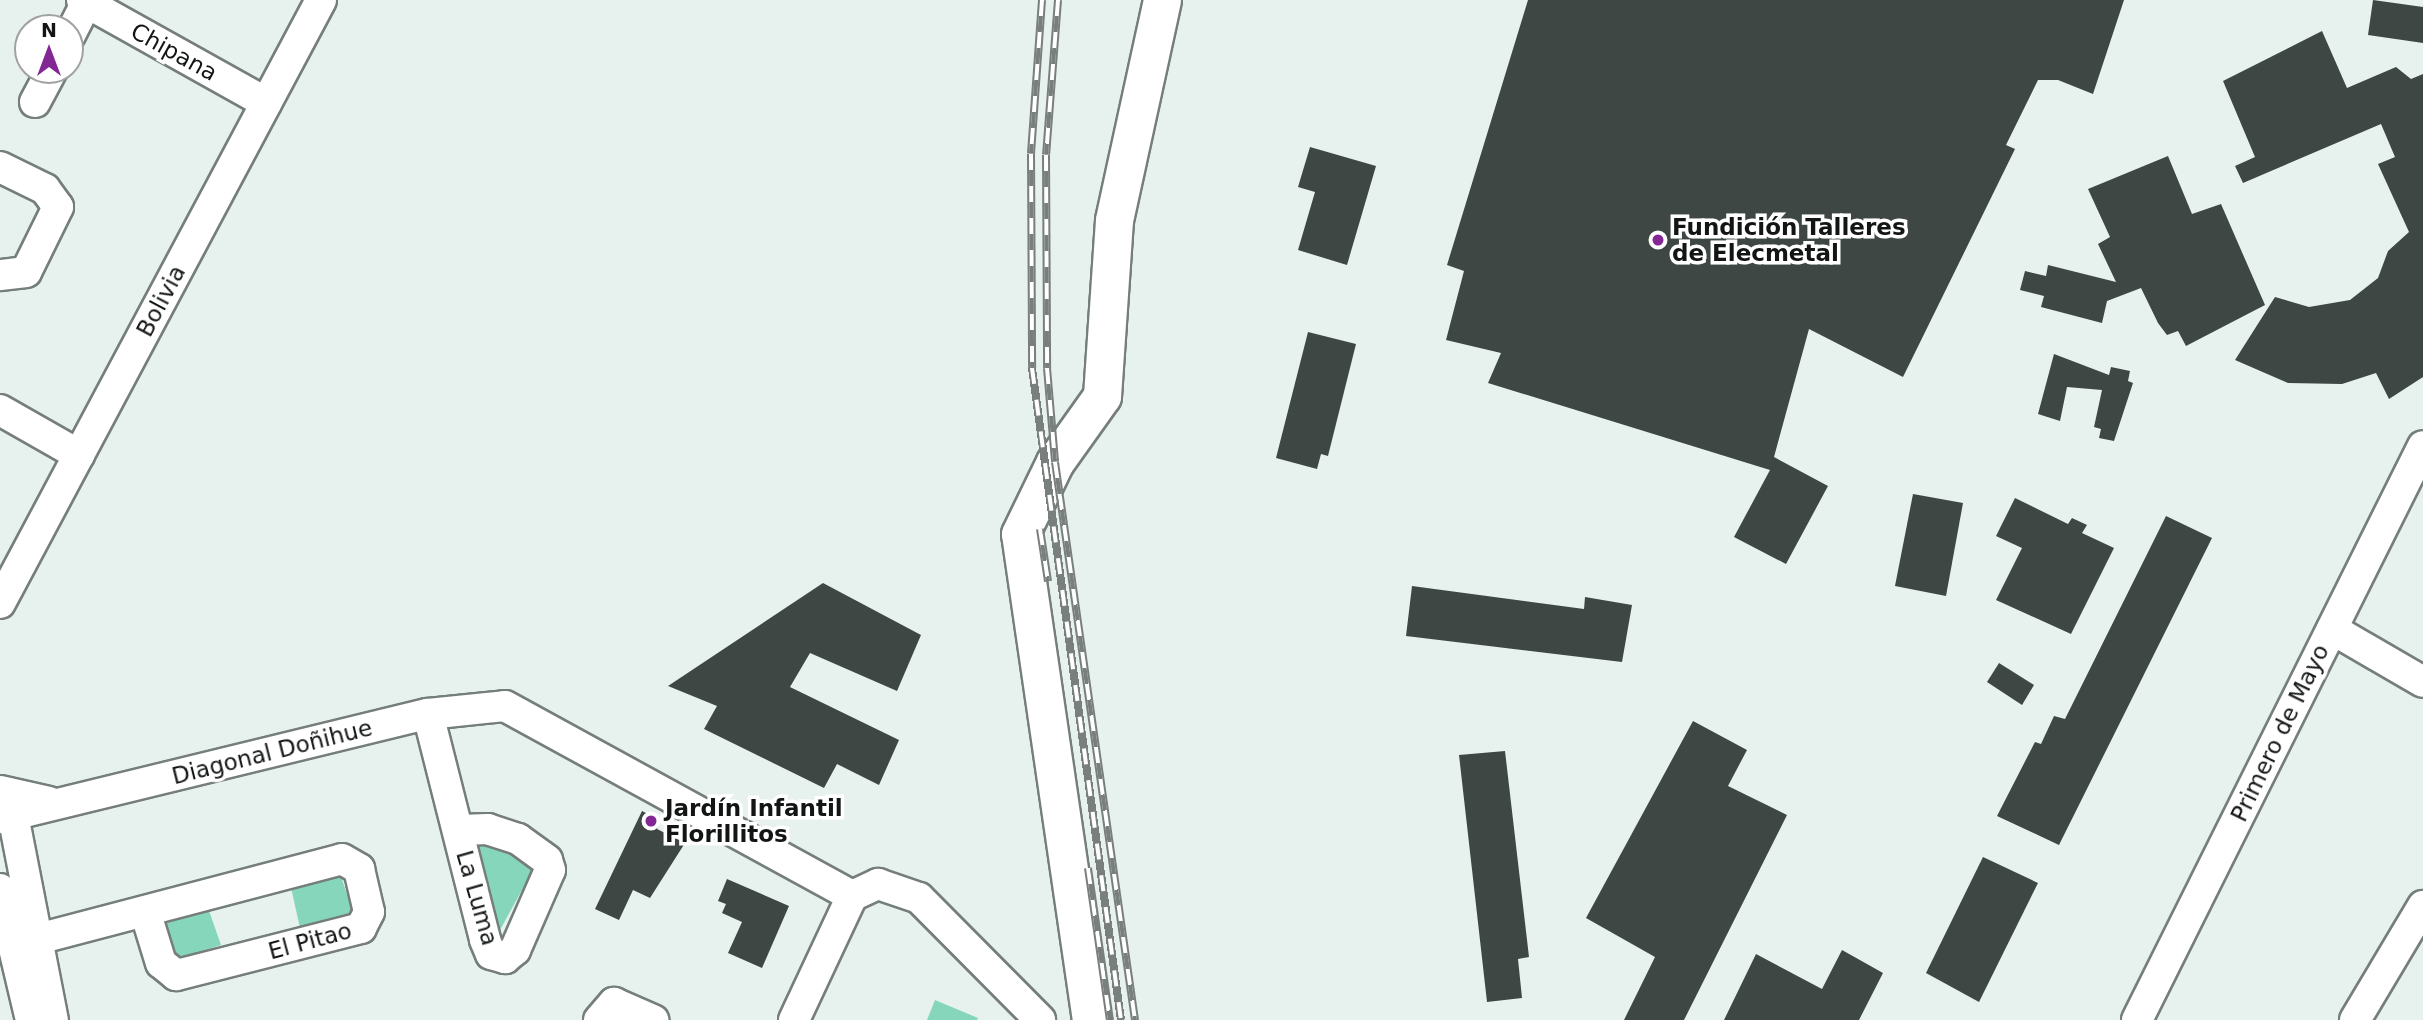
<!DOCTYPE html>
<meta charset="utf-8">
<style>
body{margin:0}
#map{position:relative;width:2423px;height:1020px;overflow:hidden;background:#e7f1ed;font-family:"DejaVu Sans",sans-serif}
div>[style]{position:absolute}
.green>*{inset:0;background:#86d6bc}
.building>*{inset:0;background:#3f4744}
.roads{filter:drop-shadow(2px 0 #757e7b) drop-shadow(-2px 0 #757e7b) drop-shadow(0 2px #757e7b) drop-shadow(0 -2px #757e7b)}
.minor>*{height:30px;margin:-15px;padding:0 15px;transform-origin:15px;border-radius:15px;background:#fff}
.major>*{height:37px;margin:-18.5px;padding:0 18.5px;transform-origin:18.5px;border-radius:18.5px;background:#fff}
.rail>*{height:8px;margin-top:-4px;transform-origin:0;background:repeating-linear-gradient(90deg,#fff 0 16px,#797f7d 0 32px);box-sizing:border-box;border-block:2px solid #797f7d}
.dots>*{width:19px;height:19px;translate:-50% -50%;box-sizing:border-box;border:4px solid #fff;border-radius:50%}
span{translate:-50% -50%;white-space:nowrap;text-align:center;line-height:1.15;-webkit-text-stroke:7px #fff;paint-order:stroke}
.street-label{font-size:23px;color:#121514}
.poi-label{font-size:23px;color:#121514;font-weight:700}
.left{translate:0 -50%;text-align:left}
.north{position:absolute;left:14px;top:14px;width:70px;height:70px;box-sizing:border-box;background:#fff;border:2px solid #a0a1a1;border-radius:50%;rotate:0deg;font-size:19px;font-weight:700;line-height:28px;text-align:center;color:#121514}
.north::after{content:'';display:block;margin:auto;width:24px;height:32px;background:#822793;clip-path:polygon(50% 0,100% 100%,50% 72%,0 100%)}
</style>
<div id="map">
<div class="green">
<div style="clip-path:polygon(486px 834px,536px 864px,493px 943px,470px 840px)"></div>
<div style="clip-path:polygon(339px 870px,354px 916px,300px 928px,290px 883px)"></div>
<div style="clip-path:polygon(207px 905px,221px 945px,171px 961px,156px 917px)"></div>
<div style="clip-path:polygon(935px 1000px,978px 1018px,977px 1020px,927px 1020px)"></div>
</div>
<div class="building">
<div style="clip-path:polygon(1528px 0,2124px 0,2093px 94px,2058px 80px,2038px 80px,2006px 145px,2015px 149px,1903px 377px,1809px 329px,1774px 457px,1828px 486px,1786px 564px,1734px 537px,1770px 470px,1488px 383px,1501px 353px,1446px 340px,1464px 271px,1447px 265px)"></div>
<div style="clip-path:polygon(2373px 0,2423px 7px,2423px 43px,2368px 35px)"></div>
<div style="clip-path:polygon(2322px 31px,2347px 88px,2396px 67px,2411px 79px,2423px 74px,2423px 377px,2389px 399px,2376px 373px,2342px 384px,2288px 383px,2235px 360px,2275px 297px,2309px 307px,2350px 300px,2378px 278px,2388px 251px,2409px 232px,2378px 164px,2395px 157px,2381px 124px,2243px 183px,2235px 166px,2255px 157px,2223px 81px)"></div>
<div style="clip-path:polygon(1310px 147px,1376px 166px,1347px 265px,1298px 250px,1315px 192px,1298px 187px)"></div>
<div style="clip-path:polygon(2168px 156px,2192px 214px,2221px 204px,2265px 305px,2186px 346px,2178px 331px,2167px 335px,2158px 323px,2141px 288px,2107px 301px,2102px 323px,2041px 307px,2044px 296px,2020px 290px,2025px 271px,2046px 276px,2048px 265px,2116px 282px,2098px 244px,2110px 237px,2088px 189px)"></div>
<div style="clip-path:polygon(1308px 332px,1356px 344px,1328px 456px,1321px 454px,1317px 469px,1276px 458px)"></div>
<div style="clip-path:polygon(2054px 354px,2109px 375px,2111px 367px,2130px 371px,2128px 381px,2133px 383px,2114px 441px,2099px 438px,2101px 429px,2094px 427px,2102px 390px,2067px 387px,2060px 421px,2038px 414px)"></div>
<div style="clip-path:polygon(1913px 494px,1963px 503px,1946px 596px,1895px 586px)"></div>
<div style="clip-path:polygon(2015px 498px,2068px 524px,2072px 518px,2087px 525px,2082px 533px,2114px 548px,2071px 634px,1996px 600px,2022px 548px,1996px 536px)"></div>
<div style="clip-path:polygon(2166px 516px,2212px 538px,2059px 845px,1997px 816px,2035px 742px,2041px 744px,2054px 716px,2065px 719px)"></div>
<div style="clip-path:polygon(823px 583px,921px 635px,897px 691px,810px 653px,790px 687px,899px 740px,879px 785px,837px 764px,824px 788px,704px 729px,717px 706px,668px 686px)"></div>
<div style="clip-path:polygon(1412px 586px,1584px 609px,1585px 597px,1632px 605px,1622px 662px,1406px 636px)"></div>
<div style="clip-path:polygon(1999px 663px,2034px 685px,2022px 705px,1987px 682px)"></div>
<div style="clip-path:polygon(1693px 721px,1747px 750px,1728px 786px,1787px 815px,1684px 1020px,1624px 1020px,1655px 957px,1586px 918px)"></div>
<div style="clip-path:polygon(1505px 751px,1529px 957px,1518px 959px,1522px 998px,1487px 1002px,1459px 755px)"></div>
<div style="clip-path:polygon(642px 811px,661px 821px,657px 829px,685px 843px,650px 898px,633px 890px,619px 920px,595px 909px)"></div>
<div style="clip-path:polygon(1983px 857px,2038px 883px,1979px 1002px,1926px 973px)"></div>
<div style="clip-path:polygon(727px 879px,789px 906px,762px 968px,728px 953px,742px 922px,722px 913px,726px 904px,718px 901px)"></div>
<div style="clip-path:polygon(1842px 950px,1883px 973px,1859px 1020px,1724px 1020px,1756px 954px,1822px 989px)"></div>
</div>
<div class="roads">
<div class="minor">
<div style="left:82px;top:0;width:211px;rotate:29.2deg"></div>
<div style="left:70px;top:35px;width:39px;rotate:-63deg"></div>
<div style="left:35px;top:102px;width:36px;rotate:-62deg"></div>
<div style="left:0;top:167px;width:50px;rotate:26.1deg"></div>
<div style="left:45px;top:189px;width:22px;rotate:54deg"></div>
<div style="left:58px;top:207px;width:72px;rotate:116.2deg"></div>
<div style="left:26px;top:272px;width:26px;rotate:173deg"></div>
<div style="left:0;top:410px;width:91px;rotate:29.7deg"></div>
<div style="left:0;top:603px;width:683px;rotate:-61.97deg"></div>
<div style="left:2332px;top:629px;width:105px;rotate:30.2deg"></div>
<div style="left:428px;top:714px;width:233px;rotate:75.8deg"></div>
<div style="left:485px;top:940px;width:15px;rotate:67deg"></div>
<div style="left:491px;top:954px;width:15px;rotate:16deg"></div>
<div style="left:505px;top:958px;width:13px;rotate:-39deg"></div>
<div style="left:515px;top:950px;width:87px;rotate:-66.4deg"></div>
<div style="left:550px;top:870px;width:10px;rotate:-107deg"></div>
<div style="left:547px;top:860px;width:36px;rotate:-144deg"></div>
<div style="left:518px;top:839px;width:32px;rotate:-162deg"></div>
<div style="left:488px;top:829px;width:29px;rotate:178deg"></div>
<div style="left:0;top:791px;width:50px;rotate:12.7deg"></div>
<div style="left:13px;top:815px;width:209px;rotate:79deg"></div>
<div style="left:0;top:818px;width:440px;rotate:-13.7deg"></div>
<div style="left:428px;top:714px;width:77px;rotate:-5.9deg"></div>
<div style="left:505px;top:706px;width:396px;rotate:28.7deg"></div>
<div style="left:852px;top:896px;width:29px;rotate:-25deg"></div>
<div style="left:878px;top:884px;width:43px;rotate:18.9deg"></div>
<div style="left:919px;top:898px;width:172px;rotate:45.2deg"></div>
<div style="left:0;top:889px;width:135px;rotate:76.7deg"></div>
<div style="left:14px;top:946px;width:21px;rotate:-17deg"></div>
<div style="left:34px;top:940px;width:318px;rotate:-14.7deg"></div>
<div style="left:342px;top:859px;width:20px;rotate:30deg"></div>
<div style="left:359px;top:869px;width:44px;rotate:76.9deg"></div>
<div style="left:369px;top:912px;width:18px;rotate:117deg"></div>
<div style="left:361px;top:928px;width:191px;rotate:165.7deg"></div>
<div style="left:176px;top:975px;width:19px;rotate:-141deg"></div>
<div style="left:161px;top:963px;width:54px;rotate:-107.1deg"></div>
<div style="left:599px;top:1020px;width:23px;rotate:-49deg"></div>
<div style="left:614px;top:1003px;width:43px;rotate:23.6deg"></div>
<div style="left:794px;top:1020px;width:137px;rotate:-64.9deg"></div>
<div style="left:2137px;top:1020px;width:641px;rotate:-63.51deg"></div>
<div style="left:2355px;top:1020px;width:133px;rotate:-59.2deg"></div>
</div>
<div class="major">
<div style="left:1091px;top:1020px;width:491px;rotate:-98.3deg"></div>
<div style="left:1020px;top:534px;width:80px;rotate:-64.1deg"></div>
<div style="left:1055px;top:462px;width:81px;rotate:-54.5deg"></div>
<div style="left:1102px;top:396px;width:176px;rotate:-86.1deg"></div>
<div style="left:1114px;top:220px;width:225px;rotate:-77.7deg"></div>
</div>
</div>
<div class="rail">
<div style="left:1042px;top:0;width:154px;rotate:94.1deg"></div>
<div style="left:1031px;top:154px;width:214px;rotate:89.7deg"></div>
<div style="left:1032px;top:368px;width:658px;rotate:82.23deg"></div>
<div style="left:1058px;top:0;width:155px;rotate:94.4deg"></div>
<div style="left:1046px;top:155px;width:213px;rotate:89.7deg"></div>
<div style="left:1047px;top:368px;width:94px;rotate:85.1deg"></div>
<div style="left:1055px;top:462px;width:564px;rotate:81.84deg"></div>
<div style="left:1040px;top:529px;width:53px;rotate:81.3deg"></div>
<div style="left:1088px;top:868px;width:154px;rotate:81.8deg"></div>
</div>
<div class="dots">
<div style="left:1658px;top:240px;background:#822793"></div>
<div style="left:651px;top:821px;background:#822793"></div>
</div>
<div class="street-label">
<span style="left:174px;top:52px;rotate:29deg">Chipana</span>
<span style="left:161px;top:301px;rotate:-62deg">Bolivia</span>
<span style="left:2280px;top:733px;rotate:-64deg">Primero de Mayo</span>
<span style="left:272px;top:752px;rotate:-14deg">Diagonal Doñihue</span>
<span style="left:477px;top:898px;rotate:74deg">La Luma</span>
<span style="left:310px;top:941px;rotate:-15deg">El Pitao</span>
</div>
<div class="poi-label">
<span class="left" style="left:1672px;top:240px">Fundición Talleres<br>de Elecmetal</span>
<span class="left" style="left:665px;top:821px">Jardín Infantil<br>Florillitos</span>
</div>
<div class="north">N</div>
</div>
